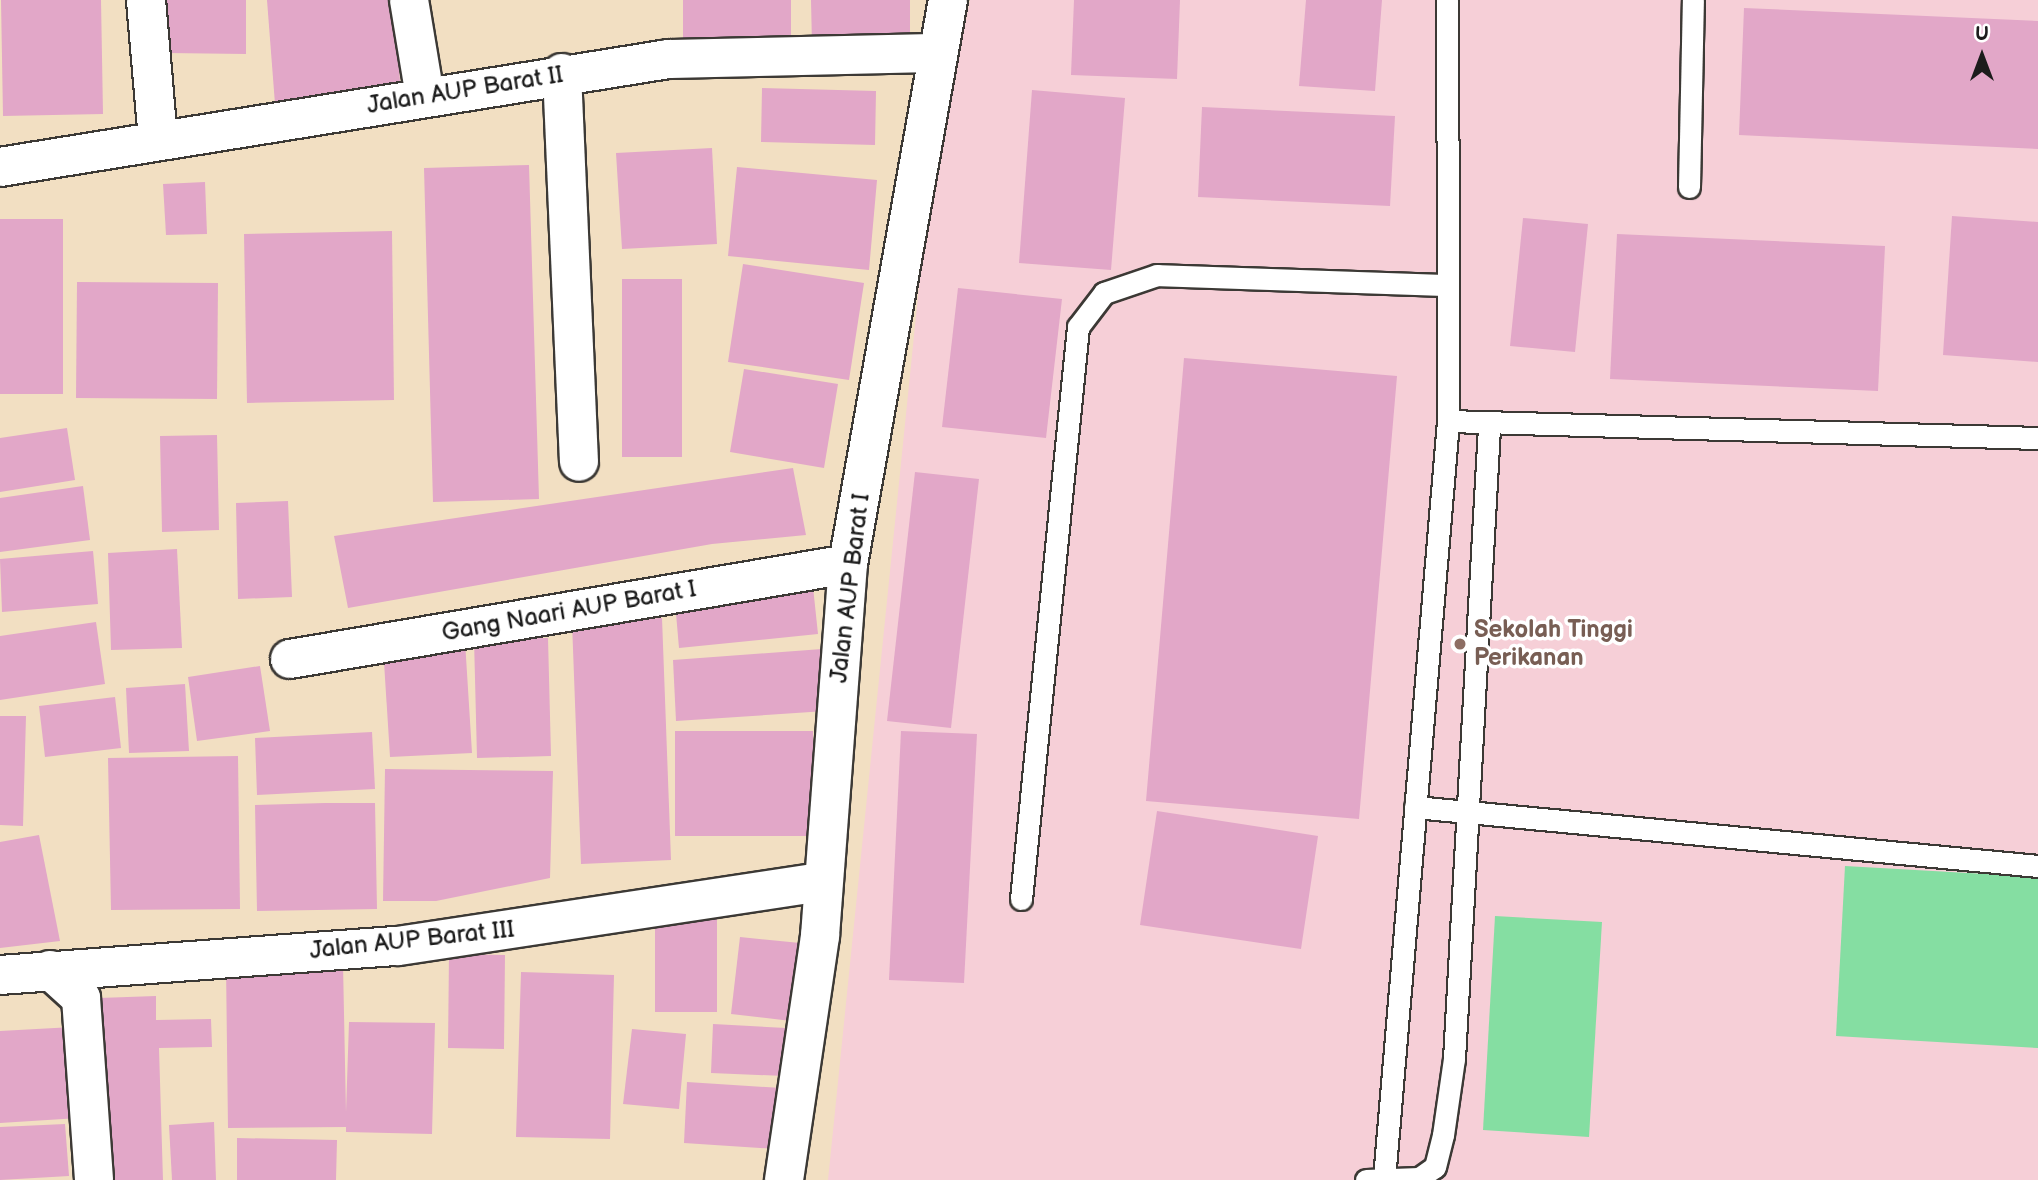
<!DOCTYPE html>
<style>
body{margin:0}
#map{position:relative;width:2038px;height:1180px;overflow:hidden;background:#f2dfc2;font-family:"Balsamiq Sans",sans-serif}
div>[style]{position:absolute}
.built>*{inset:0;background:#f6cfd7}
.green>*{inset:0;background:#85dea2}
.building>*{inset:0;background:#e2a7c8}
.roads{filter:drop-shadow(2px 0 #3c3935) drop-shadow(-2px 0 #3c3935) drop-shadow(0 2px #3c3935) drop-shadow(0 -2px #3c3935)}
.lane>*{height:21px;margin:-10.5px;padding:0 10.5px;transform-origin:10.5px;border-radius:10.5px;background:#fff}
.street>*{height:38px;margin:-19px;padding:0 19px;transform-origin:19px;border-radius:19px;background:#fff}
.dots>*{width:19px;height:19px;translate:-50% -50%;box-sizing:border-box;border:4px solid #fff;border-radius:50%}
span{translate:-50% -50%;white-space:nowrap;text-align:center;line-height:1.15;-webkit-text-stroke:7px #fff;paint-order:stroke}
.street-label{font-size:24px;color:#1c1c1c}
.education-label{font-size:24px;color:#785e54;font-weight:700}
.left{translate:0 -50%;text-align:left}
.north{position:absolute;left:1947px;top:21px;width:70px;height:70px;-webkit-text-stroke:5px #fff;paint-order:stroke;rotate:0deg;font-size:19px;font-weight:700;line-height:28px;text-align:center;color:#1c1c1c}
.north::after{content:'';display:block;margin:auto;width:24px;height:32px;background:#1c1c1c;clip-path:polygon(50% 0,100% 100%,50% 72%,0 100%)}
</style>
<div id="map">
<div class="built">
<div style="clip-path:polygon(970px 0,2038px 0,2038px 1180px,828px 1180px,926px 218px)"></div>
</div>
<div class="green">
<div style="clip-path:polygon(1845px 866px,2038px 877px,2038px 1048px,1836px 1036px)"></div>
<div style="clip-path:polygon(1495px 916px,1602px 922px,1589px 1137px,1483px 1130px)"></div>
</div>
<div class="building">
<div style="clip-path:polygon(1px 0,101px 0,103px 114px,3px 116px)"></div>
<div style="clip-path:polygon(167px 0,246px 0,246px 54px,167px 53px)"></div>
<div style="clip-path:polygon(267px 0,394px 0,401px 95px,275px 104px)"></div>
<div style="clip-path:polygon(683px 0,791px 0,791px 41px,683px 39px)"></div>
<div style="clip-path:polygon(811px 0,910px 0,910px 44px,812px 45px)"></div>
<div style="clip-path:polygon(1074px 0,1180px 0,1177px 79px,1071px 75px)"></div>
<div style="clip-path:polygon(1306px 0,1382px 0,1375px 91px,1299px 86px)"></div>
<div style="clip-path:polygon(1744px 8px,2038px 21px,2038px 149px,1739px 135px)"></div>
<div style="clip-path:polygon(762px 88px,876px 91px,875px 145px,761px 142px)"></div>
<div style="clip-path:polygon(1032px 90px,1125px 98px,1111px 270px,1019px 263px)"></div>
<div style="clip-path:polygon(1202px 107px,1395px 116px,1390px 206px,1198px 197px)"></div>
<div style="clip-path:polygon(712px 148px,717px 244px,622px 249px,616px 153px)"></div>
<div style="clip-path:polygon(529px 165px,539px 499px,433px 502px,424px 168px)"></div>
<div style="clip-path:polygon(737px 167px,877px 180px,869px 270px,728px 256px)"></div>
<div style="clip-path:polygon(205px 182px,207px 234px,166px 235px,163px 184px)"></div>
<div style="clip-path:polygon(1952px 216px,2038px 222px,2038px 362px,1943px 355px)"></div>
<div style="clip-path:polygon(1523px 218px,1588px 224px,1575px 352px,1510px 346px)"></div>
<div style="clip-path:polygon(0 219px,63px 219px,63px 394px,0 394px)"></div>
<div style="clip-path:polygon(392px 231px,394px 400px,247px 403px,244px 234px)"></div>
<div style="clip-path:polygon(1617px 234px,1885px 246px,1878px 391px,1610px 379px)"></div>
<div style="clip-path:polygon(743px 264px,864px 283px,849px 380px,728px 362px)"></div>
<div style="clip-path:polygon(622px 279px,682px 279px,682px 457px,622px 457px)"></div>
<div style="clip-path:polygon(77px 282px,218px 283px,217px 399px,76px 398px)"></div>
<div style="clip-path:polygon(958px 288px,1062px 299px,1046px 438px,942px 427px)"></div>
<div style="clip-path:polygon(1184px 358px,1397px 376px,1359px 819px,1146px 801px)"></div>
<div style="clip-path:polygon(744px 369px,838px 384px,824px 468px,730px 452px)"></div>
<div style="clip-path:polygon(67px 428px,75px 480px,0 492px,0 438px)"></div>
<div style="clip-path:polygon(217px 435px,219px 530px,162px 532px,160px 436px)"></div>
<div style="clip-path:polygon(793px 468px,806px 535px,712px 544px,348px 608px,334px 536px)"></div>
<div style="clip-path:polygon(915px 472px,979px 479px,951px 728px,887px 721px)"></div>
<div style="clip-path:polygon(83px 486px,90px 540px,0 552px,0 498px)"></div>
<div style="clip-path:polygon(288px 501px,292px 597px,238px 599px,236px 503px)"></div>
<div style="clip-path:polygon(177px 549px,182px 648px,111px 650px,108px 553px)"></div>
<div style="clip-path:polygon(93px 551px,98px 604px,2px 612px,0 559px)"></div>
<div style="clip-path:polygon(813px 587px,818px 634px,679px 648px,675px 602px)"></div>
<div style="clip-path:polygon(662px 618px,671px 860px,581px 864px,572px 622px)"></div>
<div style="clip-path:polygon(96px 622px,105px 684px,0 700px,0 636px)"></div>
<div style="clip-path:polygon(548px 638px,551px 756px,477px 758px,474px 639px)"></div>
<div style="clip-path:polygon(465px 641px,472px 753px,390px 757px,383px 646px)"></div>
<div style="clip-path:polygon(822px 649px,826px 711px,676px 721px,673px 660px)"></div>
<div style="clip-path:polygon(260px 666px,270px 731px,197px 741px,188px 677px)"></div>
<div style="clip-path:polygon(185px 684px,189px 751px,129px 753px,126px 688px)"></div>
<div style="clip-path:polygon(115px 697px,121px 748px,45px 757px,39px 706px)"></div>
<div style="clip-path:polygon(0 716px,26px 716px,23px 826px,0 825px)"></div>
<div style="clip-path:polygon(675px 731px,813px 731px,813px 836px,675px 836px)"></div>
<div style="clip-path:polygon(901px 731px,977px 734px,964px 983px,889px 980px)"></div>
<div style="clip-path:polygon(372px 732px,375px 789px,257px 795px,255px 738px)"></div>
<div style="clip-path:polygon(238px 756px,240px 909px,111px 910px,108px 758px)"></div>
<div style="clip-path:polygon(385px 769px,553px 771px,550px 878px,436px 901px,383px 901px)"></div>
<div style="clip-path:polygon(325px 803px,375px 803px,377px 909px,257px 911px,255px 805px)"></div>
<div style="clip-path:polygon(1157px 811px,1318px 836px,1301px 949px,1140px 925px)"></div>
<div style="clip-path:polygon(39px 835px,60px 941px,0 948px,0 842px)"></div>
<div style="clip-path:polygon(655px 919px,717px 919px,717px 1012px,655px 1012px)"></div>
<div style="clip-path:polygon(740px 937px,800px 943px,791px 1021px,731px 1014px)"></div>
<div style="clip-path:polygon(449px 954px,505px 955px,504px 1049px,448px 1048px)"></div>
<div style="clip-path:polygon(343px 964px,346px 1112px,349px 1022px,435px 1023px,432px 1134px,346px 1132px,346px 1127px,228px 1128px,226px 966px)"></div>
<div style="clip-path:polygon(521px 972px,614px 975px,610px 1139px,516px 1137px)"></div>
<div style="clip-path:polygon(156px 996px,156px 1020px,211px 1019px,212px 1047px,159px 1048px,163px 1180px,104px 1180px,99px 998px)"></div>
<div style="clip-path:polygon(713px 1024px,786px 1028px,784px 1076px,711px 1073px)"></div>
<div style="clip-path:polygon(73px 1027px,79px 1118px,0 1123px,0 1031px)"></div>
<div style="clip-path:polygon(632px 1029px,686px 1034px,679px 1109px,623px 1104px)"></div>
<div style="clip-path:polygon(687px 1082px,781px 1088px,777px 1149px,684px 1143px)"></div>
<div style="clip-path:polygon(214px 1122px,216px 1180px,172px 1180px,169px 1125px)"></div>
<div style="clip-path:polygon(65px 1124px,69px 1176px,0 1180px,0 1127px)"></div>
<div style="clip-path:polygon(237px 1138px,337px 1140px,336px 1180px,237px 1180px)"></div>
</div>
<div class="roads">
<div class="lane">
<div style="left:1689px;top:187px;width:187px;rotate:-88.8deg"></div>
<div style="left:1448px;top:421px;width:590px;rotate:1.65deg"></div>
<div style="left:1415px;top:807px;width:626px;rotate:5.41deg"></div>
<div style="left:1021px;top:899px;width:575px;rotate:-84.31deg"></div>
<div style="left:1078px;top:327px;width:43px;rotate:-52.6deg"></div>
<div style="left:1104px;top:293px;width:56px;rotate:-18.8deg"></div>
<div style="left:1157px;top:275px;width:291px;rotate:2deg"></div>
<div style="left:1384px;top:1179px;width:761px;rotate:-85.17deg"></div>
<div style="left:1448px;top:421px;width:421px;rotate:-90.1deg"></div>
<div style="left:1366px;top:1180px;width:53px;rotate:-2.2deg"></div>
<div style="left:1419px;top:1178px;width:19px;rotate:-35deg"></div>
<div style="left:1435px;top:1167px;width:33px;rotate:-76deg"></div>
<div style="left:1443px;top:1135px;width:77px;rotate:-81.8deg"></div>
<div style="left:1454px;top:1059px;width:633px;rotate:-86.83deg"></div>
</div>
<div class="street">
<div style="left:146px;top:0;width:141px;rotate:85.1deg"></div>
<div style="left:409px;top:0;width:98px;rotate:80.6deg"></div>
<div style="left:562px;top:73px;width:389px;rotate:87.5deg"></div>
<div style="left:0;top:167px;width:677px;rotate:-9.18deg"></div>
<div style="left:668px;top:59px;width:267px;rotate:-1.3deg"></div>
<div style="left:290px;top:659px;width:566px;rotate:-9.66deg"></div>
<div style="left:50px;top:970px;width:42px;rotate:42.1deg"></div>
<div style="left:81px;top:998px;width:182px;rotate:85.9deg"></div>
<div style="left:0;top:975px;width:399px;rotate:-4.2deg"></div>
<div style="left:398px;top:946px;width:428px;rotate:-8.6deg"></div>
<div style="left:784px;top:1180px;width:247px;rotate:-81.6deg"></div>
<div style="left:820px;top:936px;width:373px;rotate:-85.7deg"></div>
<div style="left:848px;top:564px;width:573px;rotate:-79.95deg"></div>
</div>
</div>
<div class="dots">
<div style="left:1460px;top:644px;background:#8d6e63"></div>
</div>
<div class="street-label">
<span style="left:465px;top:90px;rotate:-9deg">Jalan AUP Barat II</span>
<span style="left:850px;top:588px;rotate:-83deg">Jalan AUP Barat I</span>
<span style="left:569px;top:611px;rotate:-10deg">Gang Naari AUP Barat I</span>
<span style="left:412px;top:940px;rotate:-6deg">Jalan AUP Barat III</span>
</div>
<div class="education-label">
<span class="left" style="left:1474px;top:644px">Sekolah Tinggi<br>Perikanan</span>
</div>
<div class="north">U</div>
</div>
